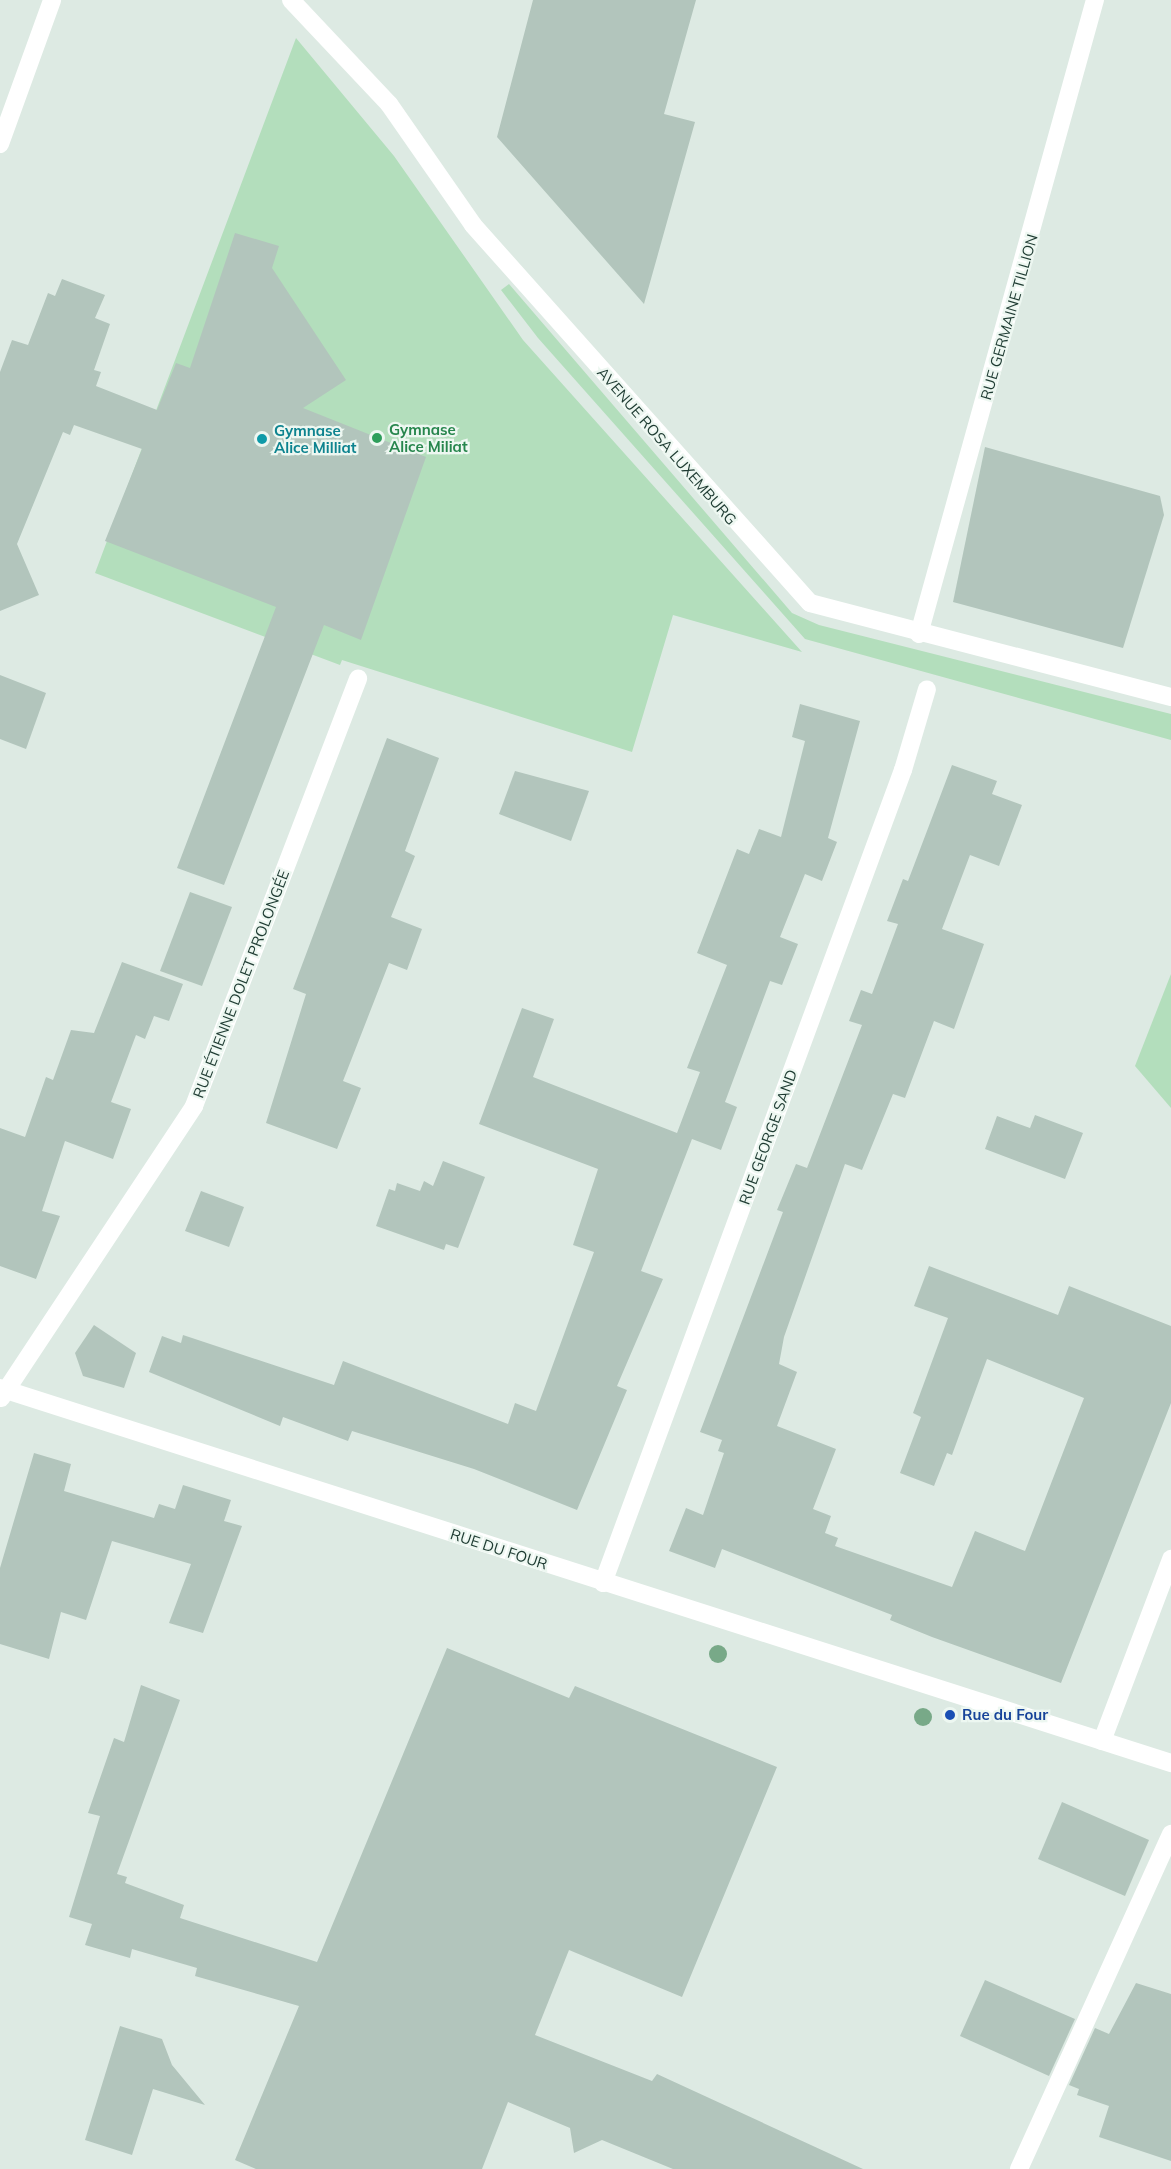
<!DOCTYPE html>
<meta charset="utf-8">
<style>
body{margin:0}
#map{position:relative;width:1171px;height:2169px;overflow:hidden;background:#ddeae3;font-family:Mulish,sans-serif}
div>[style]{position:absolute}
.green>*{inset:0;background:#b3debc}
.building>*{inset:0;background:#b2c5bc}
.service>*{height:18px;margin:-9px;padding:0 9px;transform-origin:9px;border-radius:9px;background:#fff}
.pedestrian>*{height:18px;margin:-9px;padding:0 9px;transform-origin:9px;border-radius:9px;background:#fff}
.minor>*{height:18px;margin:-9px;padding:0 9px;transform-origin:9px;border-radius:9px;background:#fff}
.trees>*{width:18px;height:18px;margin:-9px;border-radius:50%;background:#78a988}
.dots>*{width:16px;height:16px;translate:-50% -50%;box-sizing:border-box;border:3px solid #edf7f1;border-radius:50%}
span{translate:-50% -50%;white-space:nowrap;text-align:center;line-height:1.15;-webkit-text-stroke:4.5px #edf7f1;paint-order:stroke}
.street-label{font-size:15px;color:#1d3a31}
.leisure-label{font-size:15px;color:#27864d;font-weight:700}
.left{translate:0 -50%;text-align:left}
.culture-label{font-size:15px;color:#0d838f;font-weight:700}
.transit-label{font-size:15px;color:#164399;font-weight:700}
</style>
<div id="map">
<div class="green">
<div style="clip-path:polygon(296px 38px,394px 156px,523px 340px,802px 652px,673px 615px,632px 752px,342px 660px,340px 665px,95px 573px)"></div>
<div style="clip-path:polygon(509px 284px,792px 613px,819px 625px,1171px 714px,1171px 740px,805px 639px,538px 338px,501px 290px)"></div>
<div style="clip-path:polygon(1171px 974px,1171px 1108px,1135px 1066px)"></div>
</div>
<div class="building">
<div style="clip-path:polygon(533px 0,696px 0,664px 114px,695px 122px,644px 304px,497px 137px)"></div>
<div style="clip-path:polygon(235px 233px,279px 246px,272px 268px,346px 380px,303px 408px,426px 457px,361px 640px,324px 625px,224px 885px,177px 868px,276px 607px,105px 541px,142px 449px,74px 425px,70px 435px,63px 432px,17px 544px,39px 595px,0 611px,0 372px,12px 340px,28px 345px,48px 293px,55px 296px,62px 279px,105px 295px,95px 318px,110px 324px,94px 370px,101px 372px,96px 386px,157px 410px,176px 363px,190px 368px)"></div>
<div style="clip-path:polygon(985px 447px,1160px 496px,1164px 515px,1123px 648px,953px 602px)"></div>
<div style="clip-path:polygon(0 675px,46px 693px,26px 749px,0 739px)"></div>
<div style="clip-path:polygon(800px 704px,860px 721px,828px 838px,837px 842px,822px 881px,805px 874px,780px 937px,798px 944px,782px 985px,770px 981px,725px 1102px,737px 1107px,721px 1150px,692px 1139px,641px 1271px,663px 1279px,617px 1386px,627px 1390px,577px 1510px,474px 1469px,352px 1431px,348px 1441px,283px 1417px,280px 1426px,149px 1372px,162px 1336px,181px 1343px,183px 1335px,334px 1385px,343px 1361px,508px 1424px,515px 1403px,536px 1411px,594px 1252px,573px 1245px,598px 1169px,479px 1124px,522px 1008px,554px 1019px,533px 1077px,677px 1133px,700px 1072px,687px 1068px,727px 965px,697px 953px,737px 849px,749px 854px,759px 829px,781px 837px,805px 741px,792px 737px)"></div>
<div style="clip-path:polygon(387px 738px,439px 758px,405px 851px,415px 856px,391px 917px,422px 929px,407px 970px,389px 963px,343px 1081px,361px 1088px,337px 1149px,266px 1123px,306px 994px,293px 989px)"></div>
<div style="clip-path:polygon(952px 765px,997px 781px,992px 794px,1022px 805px,999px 866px,970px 855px,942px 929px,984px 944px,954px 1029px,934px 1021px,905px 1098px,893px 1094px,862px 1170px,845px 1164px,784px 1337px,779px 1364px,797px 1372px,777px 1426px,836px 1449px,813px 1509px,831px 1516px,825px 1533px,838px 1538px,835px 1546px,952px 1587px,975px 1531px,1025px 1551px,1084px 1398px,987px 1359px,952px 1455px,947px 1453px,934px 1486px,900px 1473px,921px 1417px,913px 1413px,948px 1318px,914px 1306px,929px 1266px,1058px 1315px,1069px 1286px,1171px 1326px,1171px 1403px,1061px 1683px,932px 1637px,890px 1620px,892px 1615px,722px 1549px,715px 1568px,669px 1551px,686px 1508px,703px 1515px,724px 1453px,718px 1451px,722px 1440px,700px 1432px,783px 1212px,777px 1210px,796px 1164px,807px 1168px,862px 1025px,849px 1021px,861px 990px,872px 994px,898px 924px,887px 921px,903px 879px,908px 881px)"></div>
<div style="clip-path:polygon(515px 771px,589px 791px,571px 841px,499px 814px)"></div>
<div style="clip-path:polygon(190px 892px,232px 907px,202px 986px,160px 971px)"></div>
<div style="clip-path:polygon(122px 962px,183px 984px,169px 1021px,154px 1016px,145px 1039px,136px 1035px,111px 1102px,131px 1109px,113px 1159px,65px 1141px,42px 1211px,60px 1216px,36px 1279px,0 1266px,0 1128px,25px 1137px,46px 1077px,53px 1080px,71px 1030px,94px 1033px)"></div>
<div style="clip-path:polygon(1035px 1115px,1083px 1133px,1065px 1179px,985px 1149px,997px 1116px,1030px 1128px)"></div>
<div style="clip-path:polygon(443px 1161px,485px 1177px,458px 1248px,446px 1244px,444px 1250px,376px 1226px,389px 1189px,395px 1191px,397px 1183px,420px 1191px,424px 1181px,433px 1186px)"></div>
<div style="clip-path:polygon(201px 1191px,244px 1207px,229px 1247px,185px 1231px)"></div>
<div style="clip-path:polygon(94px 1325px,136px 1353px,124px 1388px,83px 1376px,75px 1353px)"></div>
<div style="clip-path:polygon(34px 1453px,71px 1464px,64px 1491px,154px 1518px,159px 1504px,175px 1509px,183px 1485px,231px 1500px,224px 1521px,242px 1526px,203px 1633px,169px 1623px,191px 1564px,112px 1541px,86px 1620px,61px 1612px,49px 1659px,0 1644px,0 1568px)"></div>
<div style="clip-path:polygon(447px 1648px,569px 1698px,575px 1686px,777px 1767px,682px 1997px,569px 1950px,535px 2035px,652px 2081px,657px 2074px,863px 2169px,673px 2169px,602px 2140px,574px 2153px,570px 2128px,508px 2102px,482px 2169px,256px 2169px,235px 2160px,299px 2006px,195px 1976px,197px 1968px,132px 1949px,130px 1958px,85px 1945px,92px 1924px,69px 1917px,100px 1816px,88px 1813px,114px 1738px,124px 1742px,141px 1685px,180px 1700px,117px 1874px,127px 1877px,125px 1883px,184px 1905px,180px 1918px,317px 1962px)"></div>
<div style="clip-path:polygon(1062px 1802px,1149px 1840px,1125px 1896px,1038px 1859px)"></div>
<div style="clip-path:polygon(985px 1980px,1075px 2019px,1049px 2076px,960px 2036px)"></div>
<div style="clip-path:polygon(1136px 1983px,1171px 1994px,1171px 2161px,1099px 2137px,1109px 2106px,1077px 2095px,1079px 2089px,1069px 2085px,1095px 2028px,1109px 2034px)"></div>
<div style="clip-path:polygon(120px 2026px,162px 2039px,172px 2065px,205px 2105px,153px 2089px,132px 2155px,85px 2140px)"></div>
</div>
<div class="service">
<div style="left:1019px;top:2169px;width:368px;rotate:-65.6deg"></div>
</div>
<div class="pedestrian">
<div style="left:1102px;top:1741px;width:195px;rotate:-69.2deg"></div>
</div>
<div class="minor">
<div style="left:291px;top:0;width:143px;rotate:46.7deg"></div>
<div style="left:389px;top:104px;width:147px;rotate:55.2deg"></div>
<div style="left:473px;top:225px;width:506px;rotate:48.28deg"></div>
<div style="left:810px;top:603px;width:373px;rotate:14.6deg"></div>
<div style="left:0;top:144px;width:153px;rotate:-70.1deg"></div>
<div style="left:919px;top:634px;width:658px;rotate:-74.49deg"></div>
<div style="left:0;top:1388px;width:1230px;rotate:17.76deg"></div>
<div style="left:1px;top:1398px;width:350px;rotate:-56.5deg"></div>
<div style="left:194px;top:1106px;width:458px;rotate:-69deg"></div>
<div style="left:603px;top:1583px;width:867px;rotate:-69.75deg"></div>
<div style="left:903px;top:770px;width:84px;rotate:-73.5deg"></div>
</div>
<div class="trees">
<div style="left:718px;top:1654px"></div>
<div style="left:923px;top:1717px"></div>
</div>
<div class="dots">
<div style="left:377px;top:438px;background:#2e9e5b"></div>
<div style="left:262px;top:439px;background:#0f9aa8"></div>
<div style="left:950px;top:1715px;background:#1a4fb4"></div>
</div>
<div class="street-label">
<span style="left:1009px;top:317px;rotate:-74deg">RUE GERMAINE TILLION</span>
<span style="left:667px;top:446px;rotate:49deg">AVENUE ROSA LUXEMBURG</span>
<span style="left:241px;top:984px;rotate:-69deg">RUE ÉTIENNE DOLET PROLONGÉE</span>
<span style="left:768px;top:1137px;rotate:-70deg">RUE GEORGE SAND</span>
<span style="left:499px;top:1549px;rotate:18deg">RUE DU FOUR</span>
</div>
<div class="leisure-label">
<span class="left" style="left:389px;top:438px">Gymnase<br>Alice Miliat</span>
</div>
<div class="culture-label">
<span class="left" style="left:274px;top:439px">Gymnase<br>Alice Milliat</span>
</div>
<div class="transit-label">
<span class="left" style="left:962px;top:1715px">Rue du Four</span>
</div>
</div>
